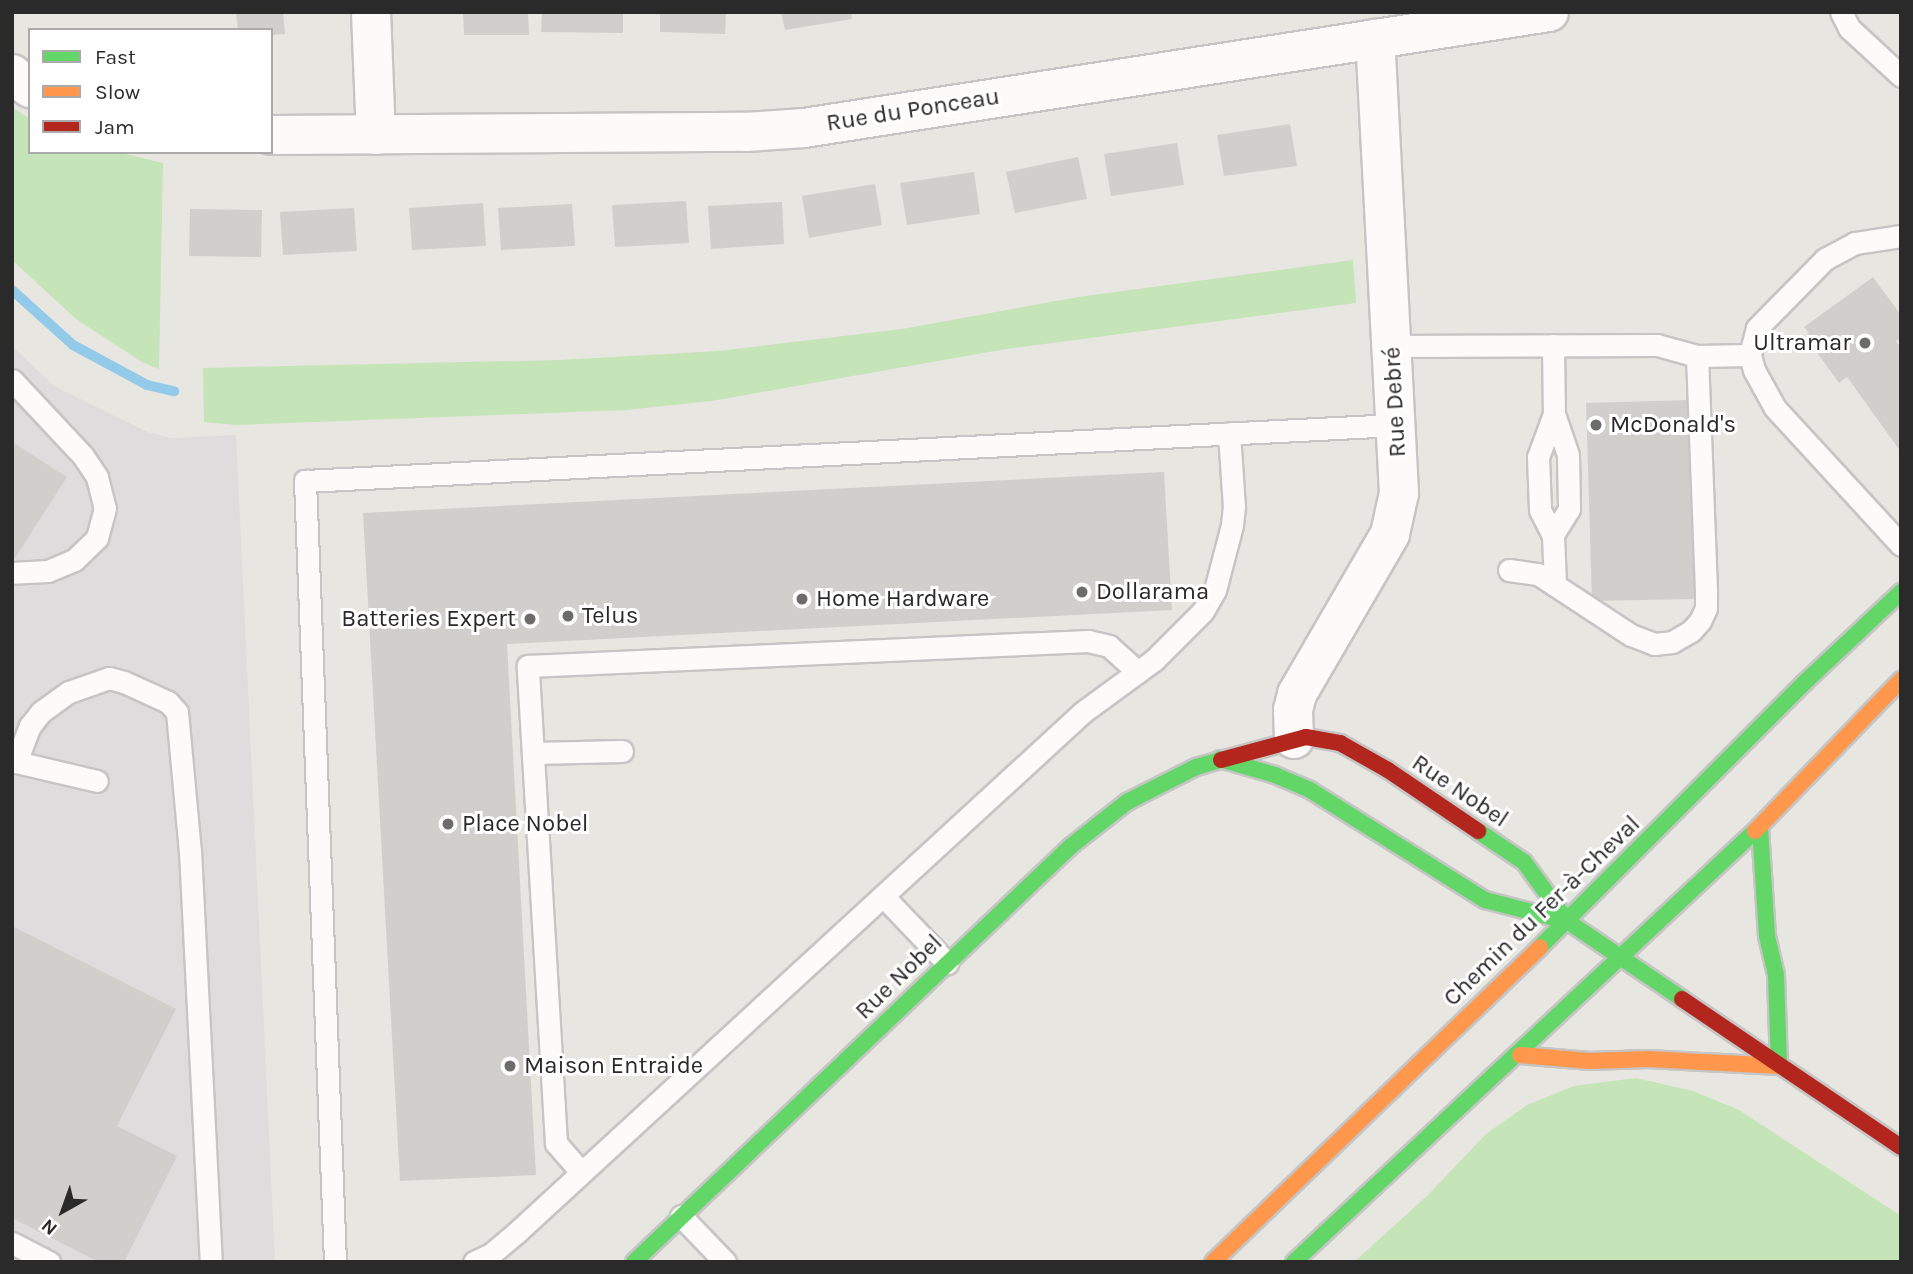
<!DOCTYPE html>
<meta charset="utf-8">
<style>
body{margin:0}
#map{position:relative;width:1913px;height:1274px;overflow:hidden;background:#e8e6e0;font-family:Karla,sans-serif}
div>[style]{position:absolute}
.industrial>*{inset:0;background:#dfdcde}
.green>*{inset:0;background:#c5e4b8}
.stream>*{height:10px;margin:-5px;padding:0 5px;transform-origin:5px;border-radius:5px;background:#93caea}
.building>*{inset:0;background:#d1cfcb}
.roads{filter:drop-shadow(2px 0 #c6c5c5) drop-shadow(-2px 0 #c6c5c5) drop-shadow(0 2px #c6c5c5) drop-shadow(0 -2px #c6c5c5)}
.lane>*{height:21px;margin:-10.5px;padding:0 10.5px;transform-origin:10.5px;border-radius:10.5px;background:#fcfbfa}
.street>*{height:38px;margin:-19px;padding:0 19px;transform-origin:19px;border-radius:19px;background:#fcfbfa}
.fast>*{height:16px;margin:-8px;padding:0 8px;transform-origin:8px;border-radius:8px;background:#63d668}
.slow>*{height:16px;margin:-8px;padding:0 8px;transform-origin:8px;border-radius:8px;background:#ff974d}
.jam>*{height:16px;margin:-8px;padding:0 8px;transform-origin:8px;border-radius:8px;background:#b3261e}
.dots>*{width:19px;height:19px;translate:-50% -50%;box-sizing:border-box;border:4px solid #fff;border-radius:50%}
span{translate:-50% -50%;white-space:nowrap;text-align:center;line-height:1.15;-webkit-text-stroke:6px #fff;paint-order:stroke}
.street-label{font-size:24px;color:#2a2a2a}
.poi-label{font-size:24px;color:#2a2a2a}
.right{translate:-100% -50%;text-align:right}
.left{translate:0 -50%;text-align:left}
.frame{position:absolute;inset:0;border:14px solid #2a2a2a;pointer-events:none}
.legend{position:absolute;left:28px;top:28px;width:245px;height:126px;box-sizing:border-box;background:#fff;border:2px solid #aaa;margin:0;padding:9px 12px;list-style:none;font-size:21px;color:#2a2a2a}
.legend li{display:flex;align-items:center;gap:14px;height:35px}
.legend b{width:35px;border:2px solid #aaa}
.north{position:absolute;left:28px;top:1176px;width:70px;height:70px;-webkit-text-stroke:5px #fff;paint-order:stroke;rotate:220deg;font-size:19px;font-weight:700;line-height:28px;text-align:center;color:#2a2a2a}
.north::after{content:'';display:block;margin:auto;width:24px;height:32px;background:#2a2a2a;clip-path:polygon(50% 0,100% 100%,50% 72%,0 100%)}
</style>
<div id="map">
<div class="industrial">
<div style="clip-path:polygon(12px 346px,54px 386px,147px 432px,171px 438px,236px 435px,275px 1262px,12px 1262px)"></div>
</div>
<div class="green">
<div style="clip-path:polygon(12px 107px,30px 119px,30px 152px,117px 152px,163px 163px,159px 369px,142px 362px,76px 319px,12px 260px)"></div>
<div style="clip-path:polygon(1353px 260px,1356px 303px,1006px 349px,711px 401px,626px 410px,236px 425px,204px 422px,203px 368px,560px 360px,719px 351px,902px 329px,1078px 297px)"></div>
<div style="clip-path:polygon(1636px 1078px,1693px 1091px,1739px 1110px,1901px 1216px,1901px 1262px,1354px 1262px,1428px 1195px,1486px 1134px,1527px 1105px,1574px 1086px)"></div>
</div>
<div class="stream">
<div style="left:12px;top:290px;width:82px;rotate:42deg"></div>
<div style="left:73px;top:345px;width:84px;rotate:28.4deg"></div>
<div style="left:147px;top:385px;width:28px;rotate:13deg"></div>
</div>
<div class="building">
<div style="clip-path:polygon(236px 12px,283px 12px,285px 34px,271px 35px,271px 30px,238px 30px)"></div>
<div style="clip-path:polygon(463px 12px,528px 12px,529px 35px,464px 35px)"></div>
<div style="clip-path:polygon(542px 12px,623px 12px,623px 33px,541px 32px)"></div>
<div style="clip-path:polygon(660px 12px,726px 12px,725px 34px,660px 32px)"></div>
<div style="clip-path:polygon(781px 12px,851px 12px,852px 19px,785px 30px)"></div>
<div style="clip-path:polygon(1290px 124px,1297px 166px,1224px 176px,1217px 135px)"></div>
<div style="clip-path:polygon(1177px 143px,1184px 185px,1111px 196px,1104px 154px)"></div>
<div style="clip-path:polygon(1078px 157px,1087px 199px,1015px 213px,1006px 172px)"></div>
<div style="clip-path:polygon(974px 172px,980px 214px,907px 225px,900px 183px)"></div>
<div style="clip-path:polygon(875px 184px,882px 225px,809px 238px,802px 196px)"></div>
<div style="clip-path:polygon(686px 201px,689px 243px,615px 247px,612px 205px)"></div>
<div style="clip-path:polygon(782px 202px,784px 244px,711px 249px,708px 206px)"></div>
<div style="clip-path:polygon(483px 203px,486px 246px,412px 250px,409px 208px)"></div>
<div style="clip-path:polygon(572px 204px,575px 246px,501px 250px,498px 208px)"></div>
<div style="clip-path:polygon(354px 208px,357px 251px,283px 255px,280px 212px)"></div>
<div style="clip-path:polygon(190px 209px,262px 210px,261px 257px,189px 256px)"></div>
<div style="clip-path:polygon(1873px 277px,1901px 315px,1901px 338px,1896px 341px,1901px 348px,1901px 452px,1847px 377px,1839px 383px,1805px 336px,1809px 333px,1804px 327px)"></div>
<div style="clip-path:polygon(1690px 400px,1695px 599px,1592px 601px,1586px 403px)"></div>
<div style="clip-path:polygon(12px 442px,67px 477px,15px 558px,12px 556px)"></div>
<div style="clip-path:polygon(1164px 472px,1172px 610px,507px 644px,536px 1175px,400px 1181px,363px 513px)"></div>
<div style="clip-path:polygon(12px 926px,176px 1009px,117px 1126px,177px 1156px,124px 1262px,99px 1262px,12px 1218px)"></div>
</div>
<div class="roads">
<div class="lane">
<div style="left:1841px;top:12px;width:18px;rotate:63deg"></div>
<div style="left:1849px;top:28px;width:71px;rotate:42.7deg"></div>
<div style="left:1901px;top:236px;width:47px;rotate:171.3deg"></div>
<div style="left:1855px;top:243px;width:34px;rotate:152deg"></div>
<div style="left:1825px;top:259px;width:97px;rotate:134.6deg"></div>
<div style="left:1757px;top:328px;width:28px;rotate:105deg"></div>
<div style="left:1750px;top:355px;width:16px;rotate:75deg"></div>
<div style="left:1754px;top:370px;width:43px;rotate:61.1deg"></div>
<div style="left:1775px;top:408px;width:186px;rotate:47.4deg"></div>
<div style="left:1553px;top:345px;width:69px;rotate:89.2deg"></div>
<div style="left:1554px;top:414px;width:43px;rotate:71.1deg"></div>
<div style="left:1568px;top:455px;width:54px;rotate:88.9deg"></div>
<div style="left:1569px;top:509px;width:31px;rotate:122deg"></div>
<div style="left:1392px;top:346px;width:265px;rotate:-0.2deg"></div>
<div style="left:1657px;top:345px;width:41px;rotate:15.4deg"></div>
<div style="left:1697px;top:356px;width:53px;rotate:-1.1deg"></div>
<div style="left:12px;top:380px;width:104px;rotate:46.9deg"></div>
<div style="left:83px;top:456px;width:25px;rotate:56deg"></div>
<div style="left:97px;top:477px;width:32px;rotate:76deg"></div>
<div style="left:105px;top:508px;width:31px;rotate:105deg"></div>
<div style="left:97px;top:538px;width:32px;rotate:136deg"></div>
<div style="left:74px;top:560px;width:28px;rotate:157deg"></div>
<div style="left:48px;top:571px;width:36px;rotate:177deg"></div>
<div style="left:1554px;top:414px;width:46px;rotate:110.4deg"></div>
<div style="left:1538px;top:457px;width:53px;rotate:87.8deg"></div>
<div style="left:1540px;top:510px;width:28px;rotate:63deg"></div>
<div style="left:1553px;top:535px;width:50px;rotate:87.7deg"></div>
<div style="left:1509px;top:570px;width:29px;rotate:8deg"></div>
<div style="left:1538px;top:574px;width:111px;rotate:33.3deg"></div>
<div style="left:1631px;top:635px;width:25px;rotate:21deg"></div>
<div style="left:1654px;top:644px;width:18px;rotate:-6deg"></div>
<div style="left:1672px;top:642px;width:22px;rotate:-30deg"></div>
<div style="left:1691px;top:631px;width:13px;rotate:-48deg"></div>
<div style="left:1700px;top:621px;width:14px;rotate:-65deg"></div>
<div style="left:1706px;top:608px;width:18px;rotate:-90deg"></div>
<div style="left:1706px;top:590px;width:234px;rotate:-92.2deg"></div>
<div style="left:534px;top:753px;width:88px;rotate:-1.3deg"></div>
<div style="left:12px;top:761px;width:87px;rotate:13.2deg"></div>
<div style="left:16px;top:762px;width:39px;rotate:-69deg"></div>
<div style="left:30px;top:726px;width:18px;rotate:-52deg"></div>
<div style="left:41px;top:712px;width:34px;rotate:-36deg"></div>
<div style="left:69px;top:692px;width:42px;rotate:-19.3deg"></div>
<div style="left:109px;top:678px;width:16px;rotate:15deg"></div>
<div style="left:124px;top:682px;width:48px;rotate:24.4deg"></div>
<div style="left:168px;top:702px;width:13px;rotate:48deg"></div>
<div style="left:177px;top:712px;width:140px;rotate:84.7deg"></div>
<div style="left:190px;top:851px;width:412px;rotate:87.1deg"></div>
<div style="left:883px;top:896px;width:93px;rotate:46.3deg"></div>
<div style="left:581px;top:1172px;width:38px;rotate:-131deg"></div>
<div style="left:556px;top:1143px;width:478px;rotate:-93.4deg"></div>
<div style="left:528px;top:666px;width:561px;rotate:-2.56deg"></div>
<div style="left:1088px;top:641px;width:22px;rotate:13deg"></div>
<div style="left:1109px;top:646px;width:39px;rotate:42deg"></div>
<div style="left:681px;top:1216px;width:64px;rotate:46.3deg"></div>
<div style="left:12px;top:1243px;width:42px;rotate:27.2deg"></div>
<div style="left:335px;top:1262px;width:782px;rotate:-92.2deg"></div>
<div style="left:305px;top:481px;width:1091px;rotate:-2.94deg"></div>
<div style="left:474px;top:1262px;width:19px;rotate:-25deg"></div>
<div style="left:491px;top:1254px;width:33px;rotate:-40deg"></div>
<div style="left:516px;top:1233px;width:770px;rotate:-42.58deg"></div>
<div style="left:1083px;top:712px;width:88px;rotate:-36.2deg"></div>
<div style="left:1154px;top:660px;width:69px;rotate:-45deg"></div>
<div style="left:1203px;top:611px;width:24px;rotate:-60deg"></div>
<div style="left:1215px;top:590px;width:67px;rotate:-75.3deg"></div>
<div style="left:1232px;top:525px;width:18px;rotate:-84deg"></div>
<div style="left:1234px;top:507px;width:74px;rotate:-93.9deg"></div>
</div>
<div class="street">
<div style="left:371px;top:12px;width:123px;rotate:87.7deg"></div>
<div style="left:12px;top:74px;width:23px;rotate:38deg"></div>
<div style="left:271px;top:135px;width:475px;rotate:-0.4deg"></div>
<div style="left:746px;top:132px;width:58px;rotate:-3.9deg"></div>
<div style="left:804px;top:128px;width:754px;rotate:-8.85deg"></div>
<div style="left:1294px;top:739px;width:29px;rotate:-92deg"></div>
<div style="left:1293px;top:710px;width:16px;rotate:-76deg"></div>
<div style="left:1297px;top:694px;width:185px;rotate:-59.8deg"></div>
<div style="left:1390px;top:534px;width:42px;rotate:-77.6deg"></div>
<div style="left:1399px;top:493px;width:455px;rotate:-93deg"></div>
</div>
<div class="fast">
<div style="left:1220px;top:759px;width:57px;rotate:16.2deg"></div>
<div style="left:1275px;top:775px;width:38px;rotate:23deg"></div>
<div style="left:1310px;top:790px;width:207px;rotate:32.2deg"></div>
<div style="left:1485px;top:900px;width:85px;rotate:14.4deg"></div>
<div style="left:1567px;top:921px;width:139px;rotate:34.1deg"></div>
<div style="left:1760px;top:828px;width:108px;rotate:86.3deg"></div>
<div style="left:1767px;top:936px;width:40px;rotate:77deg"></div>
<div style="left:1776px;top:975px;width:91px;rotate:88.1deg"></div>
<div style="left:1478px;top:831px;width:55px;rotate:34deg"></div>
<div style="left:1524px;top:862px;width:73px;rotate:53.9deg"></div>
<div style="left:1540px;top:947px;width:373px;rotate:-45deg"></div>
<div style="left:1804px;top:683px;width:133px;rotate:-43.2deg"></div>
<div style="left:634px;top:1262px;width:603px;rotate:-43.59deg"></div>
<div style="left:1071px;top:846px;width:71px;rotate:-38.2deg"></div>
<div style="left:1127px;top:802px;width:77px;rotate:-26.9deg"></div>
<div style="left:1196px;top:767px;width:26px;rotate:-16deg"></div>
<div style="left:1294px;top:1262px;width:631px;rotate:-43.07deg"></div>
</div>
<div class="slow">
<div style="left:1755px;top:831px;width:210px;rotate:-46deg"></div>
<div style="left:1520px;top:1055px;width:70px;rotate:4.9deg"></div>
<div style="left:1590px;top:1061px;width:58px;rotate:-2deg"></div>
<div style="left:1648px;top:1059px;width:131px;rotate:3.1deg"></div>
<div style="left:1213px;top:1262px;width:454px;rotate:-43.9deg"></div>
</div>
<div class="jam">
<div style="left:1221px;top:760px;width:88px;rotate:-15.1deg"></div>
<div style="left:1306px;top:737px;width:35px;rotate:10deg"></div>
<div style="left:1340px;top:743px;width:55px;rotate:29.4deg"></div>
<div style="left:1388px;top:770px;width:109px;rotate:34.1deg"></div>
<div style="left:1682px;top:999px;width:264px;rotate:34.1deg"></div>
</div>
</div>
<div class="dots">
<div style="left:1865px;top:343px;background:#6c6c6a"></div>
<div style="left:1596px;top:425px;background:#6c6c6a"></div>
<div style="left:1082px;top:592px;background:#6c6c6a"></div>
<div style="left:802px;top:599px;background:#6c6c6a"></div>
<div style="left:568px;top:616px;background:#6c6c6a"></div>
<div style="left:530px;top:619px;background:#6c6c6a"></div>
<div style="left:448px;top:824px;background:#6c6c6a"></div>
<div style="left:510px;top:1066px;background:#6c6c6a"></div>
</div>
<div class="street-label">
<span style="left:913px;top:110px;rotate:-9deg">Rue du Ponceau</span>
<span style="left:1395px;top:402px;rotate:-93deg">Rue Debré</span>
<span style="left:1460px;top:791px;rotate:34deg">Rue Nobel</span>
<span style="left:1542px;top:911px;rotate:-44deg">Chemin du Fer-à-Cheval</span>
<span style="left:899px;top:977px;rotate:-44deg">Rue Nobel</span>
</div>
<div class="poi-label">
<span class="right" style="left:1851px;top:343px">Ultramar</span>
<span class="left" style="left:1610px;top:425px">McDonald's</span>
<span class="left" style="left:1096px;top:592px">Dollarama</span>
<span class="left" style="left:816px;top:599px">Home Hardware</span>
<span class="left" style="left:582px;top:616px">Telus</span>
<span class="right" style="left:516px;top:619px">Batteries Expert</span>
<span class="left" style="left:462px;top:824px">Place Nobel</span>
<span class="left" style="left:524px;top:1066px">Maison Entraide</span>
</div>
<div class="frame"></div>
<ul class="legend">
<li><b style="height:9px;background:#63d668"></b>Fast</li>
<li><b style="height:9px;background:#ff974d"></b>Slow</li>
<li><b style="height:9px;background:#b3261e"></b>Jam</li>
</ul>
<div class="north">N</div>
</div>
